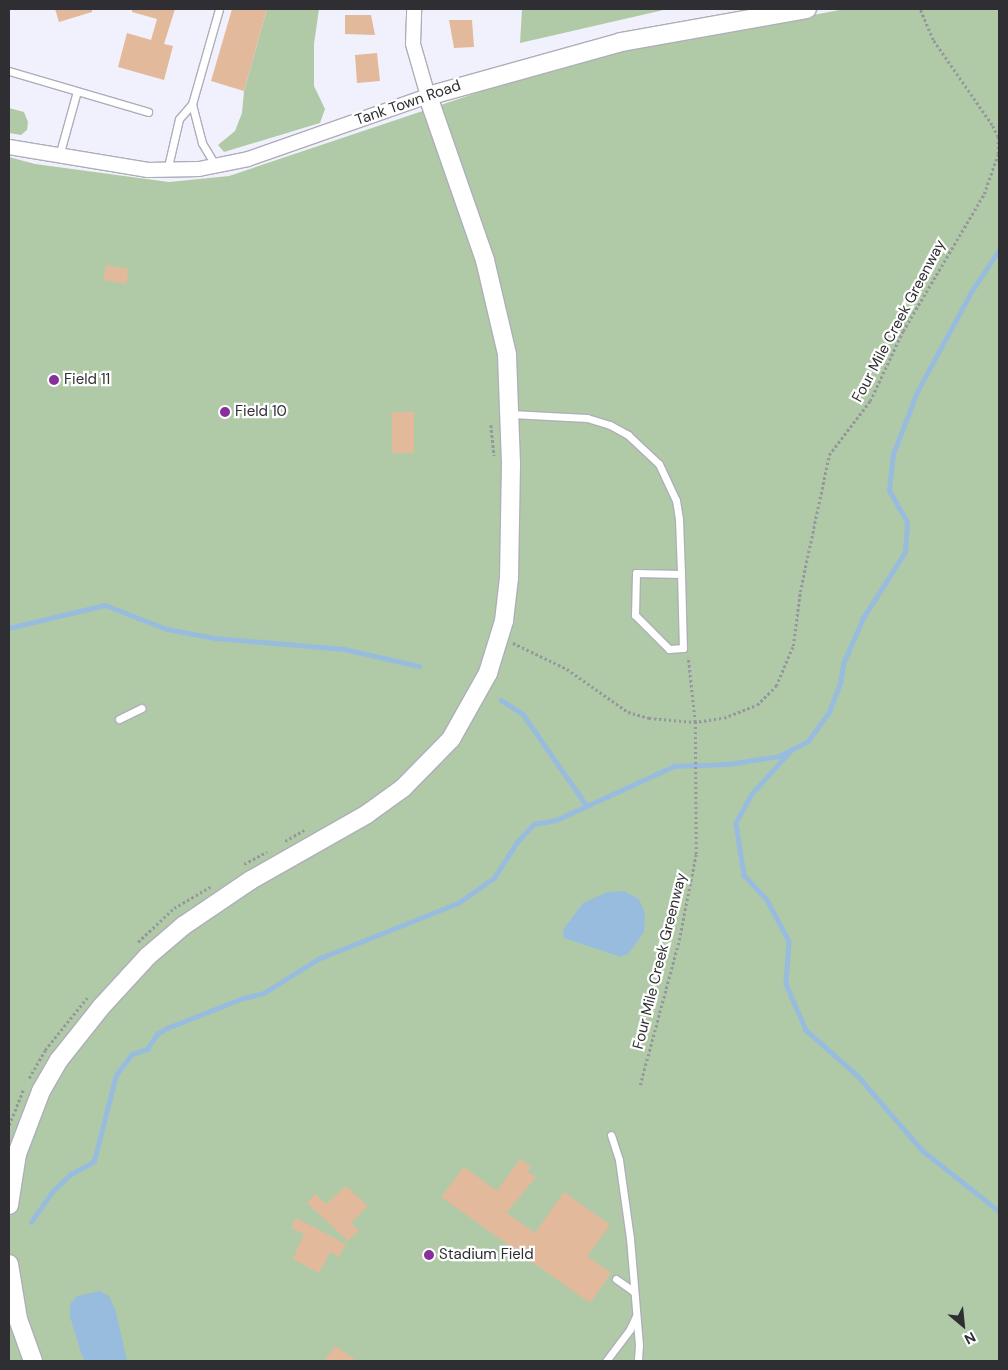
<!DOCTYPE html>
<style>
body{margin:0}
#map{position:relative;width:1008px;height:1370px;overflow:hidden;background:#f1f1fd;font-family:"DM Sans",sans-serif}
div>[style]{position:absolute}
.green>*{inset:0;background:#b0caa7}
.water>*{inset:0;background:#98bcde}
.stream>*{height:4.5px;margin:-2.25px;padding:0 2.25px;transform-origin:2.25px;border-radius:2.25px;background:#98bcde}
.building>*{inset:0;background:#e2b99b}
.path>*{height:2.5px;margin-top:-1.25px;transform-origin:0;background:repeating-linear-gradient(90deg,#96969e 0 2.5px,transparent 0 5px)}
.roads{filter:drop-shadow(1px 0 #aeaeb9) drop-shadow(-1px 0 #aeaeb9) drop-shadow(0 1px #aeaeb9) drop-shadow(0 -1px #aeaeb9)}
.service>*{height:7px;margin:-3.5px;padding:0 3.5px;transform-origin:3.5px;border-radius:3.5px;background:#fff}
.minor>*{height:14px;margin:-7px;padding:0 7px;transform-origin:7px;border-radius:7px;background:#fff}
.tertiary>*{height:18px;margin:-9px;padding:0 9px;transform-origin:9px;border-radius:9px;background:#fff}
.dots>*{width:14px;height:14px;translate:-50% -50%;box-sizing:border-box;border:2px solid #fff;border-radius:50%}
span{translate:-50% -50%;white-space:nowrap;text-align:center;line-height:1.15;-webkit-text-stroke:4.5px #fff;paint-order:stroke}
.street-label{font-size:15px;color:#2f2f33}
.poi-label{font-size:15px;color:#2f2f33}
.left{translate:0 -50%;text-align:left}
.frame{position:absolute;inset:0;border:10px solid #2f2f33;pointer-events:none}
.north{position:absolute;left:938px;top:1300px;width:50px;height:50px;-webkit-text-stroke:4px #fff;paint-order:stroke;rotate:152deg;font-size:14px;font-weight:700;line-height:20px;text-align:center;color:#2f2f33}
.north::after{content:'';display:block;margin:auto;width:18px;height:22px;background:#2f2f33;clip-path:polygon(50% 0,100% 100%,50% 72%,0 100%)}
</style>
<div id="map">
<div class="green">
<div style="clip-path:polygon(267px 9px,319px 9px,314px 44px,314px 86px,325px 109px,320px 123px,224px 152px,218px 145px,235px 131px,242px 113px,244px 91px)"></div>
<div style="clip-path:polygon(522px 9px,668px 9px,520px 43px)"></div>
<div style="clip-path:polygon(845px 9px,999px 9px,999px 1361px,9px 1361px,9px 157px,35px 164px,169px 182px,229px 176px,545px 70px,620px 51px)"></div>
<div style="clip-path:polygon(9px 108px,24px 112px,28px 122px,27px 130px,21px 135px,9px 133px)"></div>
</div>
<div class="water">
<div style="clip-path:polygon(624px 891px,639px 899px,645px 913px,644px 932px,629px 953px,621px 957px,564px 938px,563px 930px,583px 903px,608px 892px)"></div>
<div style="clip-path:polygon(100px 1291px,109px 1296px,116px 1312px,127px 1361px,85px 1361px,82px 1356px,70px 1317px,70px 1304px,77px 1296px)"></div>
</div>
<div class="stream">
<div style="left:9px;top:628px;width:99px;rotate:-13.5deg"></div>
<div style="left:105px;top:605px;width:66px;rotate:21.2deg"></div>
<div style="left:167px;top:629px;width:49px;rotate:10.6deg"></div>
<div style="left:215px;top:638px;width:129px;rotate:4.9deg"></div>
<div style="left:344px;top:649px;width:77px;rotate:12.8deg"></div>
<div style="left:501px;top:700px;width:26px;rotate:32deg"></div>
<div style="left:523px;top:714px;width:112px;rotate:55.2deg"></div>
<div style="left:791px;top:751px;width:58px;rotate:132.2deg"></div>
<div style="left:752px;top:794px;width:33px;rotate:119deg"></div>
<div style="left:736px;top:823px;width:53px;rotate:81.3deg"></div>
<div style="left:744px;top:875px;width:34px;rotate:47deg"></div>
<div style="left:767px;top:900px;width:47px;rotate:61.8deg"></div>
<div style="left:789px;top:941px;width:43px;rotate:94deg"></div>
<div style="left:786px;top:984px;width:50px;rotate:66.5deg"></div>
<div style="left:806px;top:1030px;width:69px;rotate:41.5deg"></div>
<div style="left:858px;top:1076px;width:98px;rotate:49.1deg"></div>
<div style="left:922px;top:1150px;width:98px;rotate:38.4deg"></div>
<div style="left:31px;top:1222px;width:35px;rotate:-55deg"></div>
<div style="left:51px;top:1193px;width:28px;rotate:-44deg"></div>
<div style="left:71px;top:1174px;width:26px;rotate:-29deg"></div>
<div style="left:94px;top:1161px;width:89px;rotate:-75.7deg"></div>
<div style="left:116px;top:1075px;width:26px;rotate:-53deg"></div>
<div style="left:132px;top:1054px;width:16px;rotate:-18deg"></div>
<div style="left:147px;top:1049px;width:18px;rotate:-56deg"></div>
<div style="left:157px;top:1034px;width:12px;rotate:-31deg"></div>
<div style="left:167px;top:1028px;width:82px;rotate:-21.5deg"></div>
<div style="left:243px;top:998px;width:22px;rotate:-13deg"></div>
<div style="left:264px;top:993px;width:64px;rotate:-32.2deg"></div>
<div style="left:318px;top:959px;width:151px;rotate:-21.8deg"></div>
<div style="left:458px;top:903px;width:44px;rotate:-34.8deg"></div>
<div style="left:494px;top:878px;width:43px;rotate:-57.4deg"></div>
<div style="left:517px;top:842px;width:25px;rotate:-47deg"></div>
<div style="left:534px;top:824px;width:22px;rotate:-10deg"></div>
<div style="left:556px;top:820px;width:130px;rotate:-24.6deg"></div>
<div style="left:674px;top:766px;width:54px;rotate:-2.1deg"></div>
<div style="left:728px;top:764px;width:52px;rotate:-8.9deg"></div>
<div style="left:779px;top:756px;width:33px;rotate:-27deg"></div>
<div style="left:808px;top:741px;width:36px;rotate:-54deg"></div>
<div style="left:829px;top:712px;width:30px;rotate:-69deg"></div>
<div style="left:840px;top:684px;width:20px;rotate:-81deg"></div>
<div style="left:843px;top:664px;width:50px;rotate:-66.5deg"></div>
<div style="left:863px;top:618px;width:78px;rotate:-57.5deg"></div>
<div style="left:905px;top:552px;width:30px;rotate:-86deg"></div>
<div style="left:907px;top:522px;width:36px;rotate:-120deg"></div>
<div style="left:889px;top:491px;width:37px;rotate:-84deg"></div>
<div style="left:893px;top:454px;width:66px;rotate:-68.8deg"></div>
<div style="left:917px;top:392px;width:114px;rotate:-61.6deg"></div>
<div style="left:971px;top:292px;width:50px;rotate:-56.3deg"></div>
</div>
<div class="building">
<div style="clip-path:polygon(55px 9px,92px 9px,92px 12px,59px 22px)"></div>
<div style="clip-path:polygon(132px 9px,175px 9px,164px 44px,173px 46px,164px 80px,118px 67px,127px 33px,151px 40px,157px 19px,132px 12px)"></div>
<div style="clip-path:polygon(232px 9px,267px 9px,244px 91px,211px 81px)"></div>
<div style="clip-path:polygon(345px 15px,371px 15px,375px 35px,345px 34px)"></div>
<div style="clip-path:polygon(449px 20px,472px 20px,474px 47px,454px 48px)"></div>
<div style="clip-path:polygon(377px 53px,380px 81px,357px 83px,355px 55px)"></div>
<div style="clip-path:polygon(106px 265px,129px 269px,126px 284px,103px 280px)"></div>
<div style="clip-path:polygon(392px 412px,414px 412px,414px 453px,392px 453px)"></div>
<div style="clip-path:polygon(520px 1159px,531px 1167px,528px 1172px,536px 1177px,507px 1212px,510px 1215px,535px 1233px,564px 1192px,610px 1225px,587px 1256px,611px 1273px,590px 1303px,441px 1197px,464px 1167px,497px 1191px)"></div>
<div style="clip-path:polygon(346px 1186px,368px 1206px,351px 1223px,359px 1230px,348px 1241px,307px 1203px,315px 1194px,326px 1204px)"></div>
<div style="clip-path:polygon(296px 1218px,346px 1244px,339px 1257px,330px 1252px,319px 1273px,293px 1259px,304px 1234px,291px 1228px)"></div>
<div style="clip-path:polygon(335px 1346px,357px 1361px,324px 1361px)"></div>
</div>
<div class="path">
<div style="left:491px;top:425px;width:31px;rotate:84deg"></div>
<div style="left:513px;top:643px;width:60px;rotate:25.7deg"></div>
<div style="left:567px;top:669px;width:75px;rotate:35.2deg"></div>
<div style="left:628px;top:712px;width:22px;rotate:16deg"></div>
<div style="left:649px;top:718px;width:45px;rotate:5.1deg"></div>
<div style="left:694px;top:722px;width:30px;rotate:-8deg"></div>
<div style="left:724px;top:718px;width:35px;rotate:-22deg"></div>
<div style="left:757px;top:705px;width:27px;rotate:-45deg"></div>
<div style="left:776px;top:686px;width:43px;rotate:-67deg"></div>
<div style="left:793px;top:646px;width:54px;rotate:-82.6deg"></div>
<div style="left:800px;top:592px;width:140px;rotate:-78deg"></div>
<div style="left:829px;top:455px;width:68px;rotate:-52.8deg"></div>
<div style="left:870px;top:401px;width:77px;rotate:-64.8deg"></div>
<div style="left:903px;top:331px;width:159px;rotate:-59.4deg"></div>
<div style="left:984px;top:194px;width:42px;rotate:-70.7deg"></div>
<div style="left:998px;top:154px;width:17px;rotate:-90deg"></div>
<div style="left:998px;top:137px;width:13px;rotate:-117deg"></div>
<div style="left:992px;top:125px;width:103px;rotate:-124.8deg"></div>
<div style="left:933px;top:40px;width:34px;rotate:-113deg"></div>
<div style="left:285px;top:841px;width:22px;rotate:-30deg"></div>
<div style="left:244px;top:864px;width:26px;rotate:-28deg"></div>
<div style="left:138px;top:942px;width:50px;rotate:-43.4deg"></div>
<div style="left:174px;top:908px;width:42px;rotate:-30.3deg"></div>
<div style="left:29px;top:1078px;width:32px;rotate:-60deg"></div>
<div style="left:45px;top:1050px;width:67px;rotate:-51.1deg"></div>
<div style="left:640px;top:1085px;width:150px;rotate:-74.9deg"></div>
<div style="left:679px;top:940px;width:88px;rotate:-78.8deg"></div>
<div style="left:696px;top:854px;width:132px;rotate:-90.4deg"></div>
<div style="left:695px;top:722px;width:65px;rotate:-96.1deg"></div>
<div style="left:9px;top:1125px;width:38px;rotate:-68deg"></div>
</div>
<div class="roads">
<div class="service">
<div style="left:9px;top:71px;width:145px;rotate:16.4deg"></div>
<div style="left:192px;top:104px;width:99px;rotate:-74.1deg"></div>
<div style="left:59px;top:156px;width:67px;rotate:-74.5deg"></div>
<div style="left:167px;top:171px;width:53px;rotate:-77deg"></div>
<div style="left:179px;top:119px;width:20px;rotate:-49deg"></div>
<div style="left:192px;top:104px;width:40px;rotate:75.6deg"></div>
<div style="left:202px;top:143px;width:27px;rotate:59deg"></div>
<div style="left:511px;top:414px;width:76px;rotate:3deg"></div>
<div style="left:587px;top:418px;width:24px;rotate:17deg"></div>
<div style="left:610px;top:425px;width:21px;rotate:29deg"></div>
<div style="left:628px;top:435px;width:42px;rotate:43.1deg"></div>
<div style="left:659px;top:464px;width:40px;rotate:65deg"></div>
<div style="left:676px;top:500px;width:19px;rotate:81deg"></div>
<div style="left:679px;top:519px;width:55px;rotate:87.9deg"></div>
<div style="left:681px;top:574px;width:74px;rotate:88.5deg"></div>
<div style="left:683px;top:648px;width:14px;rotate:176deg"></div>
<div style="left:669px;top:649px;width:48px;rotate:-135deg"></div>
<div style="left:635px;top:615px;width:42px;rotate:-88.6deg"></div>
<div style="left:636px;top:573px;width:45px;rotate:1.3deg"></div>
<div style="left:119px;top:719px;width:25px;rotate:-26deg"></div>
<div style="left:611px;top:1135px;width:26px;rotate:72deg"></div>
<div style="left:619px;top:1160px;width:79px;rotate:82deg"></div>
<div style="left:630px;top:1238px;width:107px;rotate:85.2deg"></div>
<div style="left:639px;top:1345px;width:16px;rotate:94deg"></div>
<div style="left:616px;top:1279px;width:21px;rotate:35deg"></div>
<div style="left:606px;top:1361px;width:40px;rotate:-53deg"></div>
<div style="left:630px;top:1329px;width:14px;rotate:-65deg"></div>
</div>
<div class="minor">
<div style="left:9px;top:147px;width:141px;rotate:9.4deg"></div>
<div style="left:148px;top:170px;width:51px;rotate:-1.1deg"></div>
<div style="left:199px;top:169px;width:50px;rotate:-11.5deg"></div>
<div style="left:248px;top:159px;width:191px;rotate:-19.3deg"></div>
<div style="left:428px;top:96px;width:54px;rotate:-106.1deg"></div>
<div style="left:413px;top:44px;width:35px;rotate:-88deg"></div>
</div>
<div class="tertiary">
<div style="left:9px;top:1205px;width:52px;rotate:-81.1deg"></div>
<div style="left:17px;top:1154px;width:67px;rotate:-69.1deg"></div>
<div style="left:41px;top:1091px;width:36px;rotate:-60deg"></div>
<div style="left:59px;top:1060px;width:69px;rotate:-51.5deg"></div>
<div style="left:102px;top:1006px;width:68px;rotate:-47.4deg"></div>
<div style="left:148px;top:956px;width:46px;rotate:-40.6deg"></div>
<div style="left:183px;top:926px;width:82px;rotate:-34.1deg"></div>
<div style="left:251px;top:880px;width:133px;rotate:-29.6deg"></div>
<div style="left:367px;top:814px;width:44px;rotate:-35.8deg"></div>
<div style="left:403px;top:788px;width:69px;rotate:-45.6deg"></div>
<div style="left:451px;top:739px;width:76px;rotate:-60.7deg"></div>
<div style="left:488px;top:673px;width:54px;rotate:-72.9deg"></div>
<div style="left:504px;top:621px;width:43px;rotate:-83.4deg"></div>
<div style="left:509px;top:578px;width:114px;rotate:-89deg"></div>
<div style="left:511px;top:464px;width:110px;rotate:-92.1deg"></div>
<div style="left:507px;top:354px;width:97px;rotate:-103.2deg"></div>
<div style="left:485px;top:260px;width:174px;rotate:-109.2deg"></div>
<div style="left:428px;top:96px;width:200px;rotate:-15.6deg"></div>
<div style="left:621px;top:42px;width:189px;rotate:-10.1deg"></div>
<div style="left:9px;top:1264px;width:56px;rotate:80.7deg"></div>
<div style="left:18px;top:1319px;width:45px;rotate:70.3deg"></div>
</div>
</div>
<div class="dots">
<div style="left:54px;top:380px;background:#892e9a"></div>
<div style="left:225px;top:412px;background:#892e9a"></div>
<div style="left:429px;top:1255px;background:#892e9a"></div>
</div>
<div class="street-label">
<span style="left:408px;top:103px;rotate:-19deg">Tank Town Road</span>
<span style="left:899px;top:321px;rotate:-62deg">Four Mile Creek Greenway</span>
<span style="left:660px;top:961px;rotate:-76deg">Four Mile Creek Greenway</span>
</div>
<div class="poi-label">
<span class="left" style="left:64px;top:380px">Field 11</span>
<span class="left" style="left:235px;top:412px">Field 10</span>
<span class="left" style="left:439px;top:1255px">Stadium Field</span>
</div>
<div class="frame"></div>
<div class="north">N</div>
</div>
